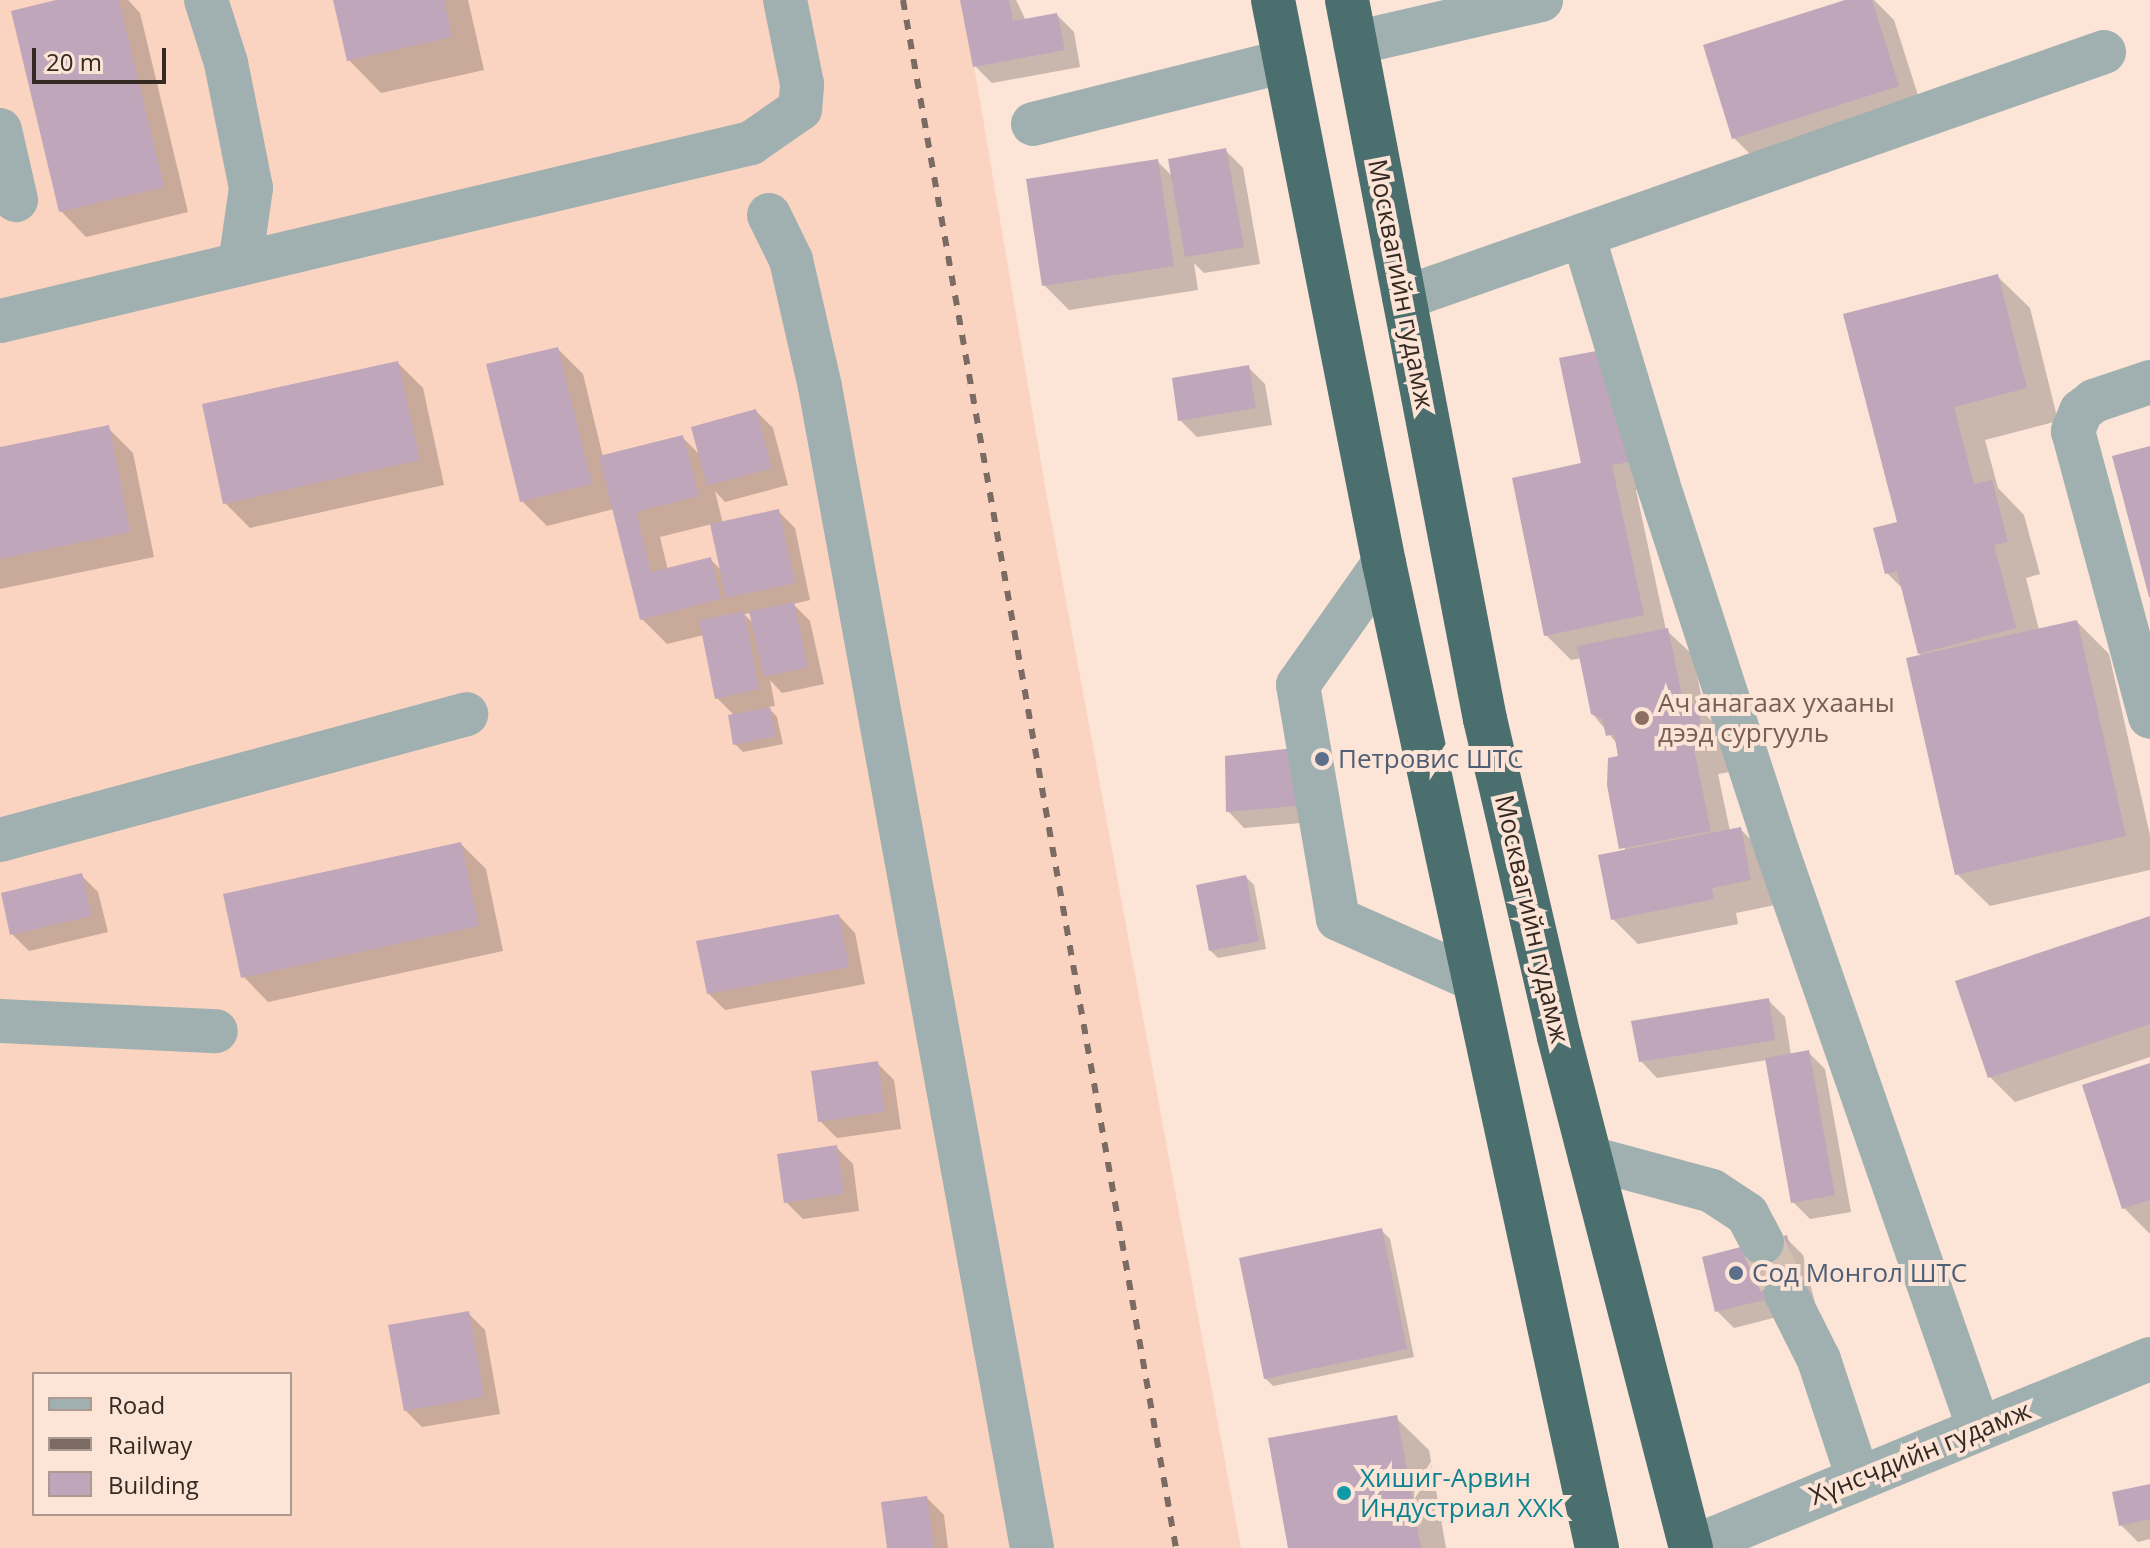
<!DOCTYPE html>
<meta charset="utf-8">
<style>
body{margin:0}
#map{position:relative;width:2150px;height:1548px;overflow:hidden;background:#fce4d7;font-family:"Open Sans",sans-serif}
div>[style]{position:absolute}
.built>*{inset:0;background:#fad4c1}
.shadow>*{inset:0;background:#0003}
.building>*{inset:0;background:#c0a6ba}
.minor-tunnel>*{height:44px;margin-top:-22px;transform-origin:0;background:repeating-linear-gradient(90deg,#d4bfb3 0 44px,transparent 0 66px)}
.minor>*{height:44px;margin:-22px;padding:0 22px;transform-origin:22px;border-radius:22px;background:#a0b0b0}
.highway>*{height:44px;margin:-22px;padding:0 22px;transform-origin:22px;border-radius:22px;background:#4b6e6e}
.rail>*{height:6px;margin-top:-3px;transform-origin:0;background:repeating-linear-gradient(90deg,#7b6b63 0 10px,transparent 0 20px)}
.dots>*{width:22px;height:22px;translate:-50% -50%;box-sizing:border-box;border:4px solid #fce4d7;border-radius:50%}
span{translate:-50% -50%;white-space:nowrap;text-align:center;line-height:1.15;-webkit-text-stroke:8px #fce4d7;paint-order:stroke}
.street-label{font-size:26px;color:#352923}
.education-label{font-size:26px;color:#785e54}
.left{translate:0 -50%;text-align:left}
.service-label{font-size:26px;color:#4e5e75}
.culture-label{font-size:26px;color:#0d838f}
.legend{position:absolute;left:32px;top:1372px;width:260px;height:144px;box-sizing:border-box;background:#fce4d7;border:2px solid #ac998f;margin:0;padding:10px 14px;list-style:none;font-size:24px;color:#352923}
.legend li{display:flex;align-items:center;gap:16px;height:40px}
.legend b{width:40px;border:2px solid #ac998f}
.scale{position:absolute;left:32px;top:48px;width:134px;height:36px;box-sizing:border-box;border:4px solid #352923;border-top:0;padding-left:10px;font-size:24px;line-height:28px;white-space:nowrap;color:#352923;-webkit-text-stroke:6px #fce4d7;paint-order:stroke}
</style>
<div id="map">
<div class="built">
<div style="clip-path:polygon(evenodd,0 0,963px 0,1046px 492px,1241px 1548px,0 1548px,0 0,34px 1374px,290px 1374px,290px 1514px,34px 1514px,34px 1374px)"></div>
</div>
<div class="shadow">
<div style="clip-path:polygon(65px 0,128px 0,140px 13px,188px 212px,86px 237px,61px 211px)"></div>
<div style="clip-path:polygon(335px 0,468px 0,484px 70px,381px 93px,349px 60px)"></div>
<div style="clip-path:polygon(962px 0,1016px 0,1026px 21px,1057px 15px,1074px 32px,1080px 67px,992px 83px,975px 66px)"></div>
<div style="clip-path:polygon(1852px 0,1874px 0,1894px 20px,1923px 111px,1759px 163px,1733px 137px)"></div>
<div style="clip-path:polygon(1226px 151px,1243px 168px,1260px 264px,1204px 273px,1194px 263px,1198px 290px,1069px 310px,1044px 285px,1157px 161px,1173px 177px)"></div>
<div style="clip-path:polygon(1997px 276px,2030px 308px,2058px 421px,1985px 440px,1998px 488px,2024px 515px,2040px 574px,2026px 578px,2039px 630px,2077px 622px,2109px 654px,2150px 835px,2150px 870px,1990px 906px,1957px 874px,1921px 657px,1904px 590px,1887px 573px,1899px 523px)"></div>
<div style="clip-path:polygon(evenodd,558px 349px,583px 374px,603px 457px,682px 437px,700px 455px,756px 411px,773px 428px,788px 485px,725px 502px,715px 491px,723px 524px,778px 511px,795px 528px,810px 600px,793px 604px,810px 621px,824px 684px,782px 693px,770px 680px,775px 706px,768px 707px,777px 717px,783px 744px,743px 752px,735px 744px,735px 716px,717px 698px,704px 635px,667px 644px,642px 619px,614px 509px,547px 526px,522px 501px,558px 349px,712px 524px,723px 572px,710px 559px,668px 570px,660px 537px,712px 524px,558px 349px,752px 613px,754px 624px,744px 614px,752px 613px)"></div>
<div style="clip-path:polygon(1561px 360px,1660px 486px,1636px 490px,1666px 630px,1693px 655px,1705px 714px,1722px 731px,1730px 772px,1718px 774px,1730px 831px,1740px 829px,1766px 854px,1775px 905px,1736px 913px,1738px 924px,1638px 944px,1613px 919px,1625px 852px,1618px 745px,1592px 713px,1582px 658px,1571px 660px,1546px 635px,1584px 465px)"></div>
<div style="clip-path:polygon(398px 363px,423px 388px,444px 485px,250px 528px,225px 503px)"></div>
<div style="clip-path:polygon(1248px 367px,1265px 384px,1272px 425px,1197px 437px,1180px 420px)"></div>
<div style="clip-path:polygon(108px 428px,133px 453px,154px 557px,0 589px,0 450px)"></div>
<div style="clip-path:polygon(1227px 758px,1324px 821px,1244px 828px,1228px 811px)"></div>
<div style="clip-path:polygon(461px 844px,486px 869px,503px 951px,268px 1002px,243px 976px)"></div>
<div style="clip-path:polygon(81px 875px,98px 892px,108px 932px,29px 951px,12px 934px)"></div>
<div style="clip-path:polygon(1246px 877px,1254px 885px,1266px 949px,1218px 958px,1210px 950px)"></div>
<div style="clip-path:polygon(839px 916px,855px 933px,865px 984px,725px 1010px,708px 993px)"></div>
<div style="clip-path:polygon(2150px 918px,2150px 1057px,2015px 1102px,1990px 1077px)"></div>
<div style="clip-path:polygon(1768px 1000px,1785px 1017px,1791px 1055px,1808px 1052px,1825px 1069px,1851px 1212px,1810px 1219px,1793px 1202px,1767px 1060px,1657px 1078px,1641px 1061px)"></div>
<div style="clip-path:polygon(877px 1063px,894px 1080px,901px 1129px,837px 1138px,820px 1121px)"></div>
<div style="clip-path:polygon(2150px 1065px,2150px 1233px,2149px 1233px,2124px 1208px)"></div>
<div style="clip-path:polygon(836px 1147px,853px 1164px,859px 1211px,803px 1219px,786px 1202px)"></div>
<div style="clip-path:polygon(1382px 1231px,1390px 1239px,1414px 1357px,1273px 1386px,1265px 1378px)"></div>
<div style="clip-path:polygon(1786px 1238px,1803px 1255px,1816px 1307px,1734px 1328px,1717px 1311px)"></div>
<div style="clip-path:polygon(468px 1313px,485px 1330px,500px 1414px,422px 1427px,406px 1411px)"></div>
<div style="clip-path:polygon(1396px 1418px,1429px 1450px,1446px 1548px,1290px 1548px)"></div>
<div style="clip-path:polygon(2150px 1486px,2150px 1539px,2138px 1542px,2121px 1525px)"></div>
<div style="clip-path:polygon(927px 1498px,944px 1515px,948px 1548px,889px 1548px)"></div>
</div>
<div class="building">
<div style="clip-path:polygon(56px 0,119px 0,164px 187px,59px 212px,11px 11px)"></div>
<div style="clip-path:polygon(333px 0,444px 0,452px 37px,347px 61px)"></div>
<div style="clip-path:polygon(960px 0,1009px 0,1013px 21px,1057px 13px,1065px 50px,973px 67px)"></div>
<div style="clip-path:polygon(1845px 0,1872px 0,1899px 86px,1732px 139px,1703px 45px)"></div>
<div style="clip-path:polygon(1226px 148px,1244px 247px,1185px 257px,1168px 159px)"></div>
<div style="clip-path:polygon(1158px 159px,1174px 266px,1042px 286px,1026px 179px)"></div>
<div style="clip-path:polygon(1998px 274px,2027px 388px,1954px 407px,1974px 484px,1992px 480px,2008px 542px,1994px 545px,2016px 628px,1918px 654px,1897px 571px,1885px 574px,1873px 528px,1897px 522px,1843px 314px)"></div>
<div style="clip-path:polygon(558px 347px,592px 484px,520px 502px,486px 364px)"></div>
<div style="clip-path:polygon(1612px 348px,1636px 461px,1612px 465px,1644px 615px,1544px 636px,1512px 478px,1581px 463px,1559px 358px)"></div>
<div style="clip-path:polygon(398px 361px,420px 460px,223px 504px,202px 404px)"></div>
<div style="clip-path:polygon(1249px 365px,1256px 408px,1178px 421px,1172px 378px)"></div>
<div style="clip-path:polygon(756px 409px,772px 468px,707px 486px,691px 427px)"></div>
<div style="clip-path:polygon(109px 425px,130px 532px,0 559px,0 447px)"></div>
<div style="clip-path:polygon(683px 435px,699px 496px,636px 512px,651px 572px,711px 557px,721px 599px,640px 620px,599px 456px)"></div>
<div style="clip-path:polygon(2150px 446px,2150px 597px,2149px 597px,2112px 456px)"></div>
<div style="clip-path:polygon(779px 509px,795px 583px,726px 598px,710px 524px)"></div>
<div style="clip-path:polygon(794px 602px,808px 667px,764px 677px,749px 611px)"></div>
<div style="clip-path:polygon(744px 611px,759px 689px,715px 699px,699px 620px)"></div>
<div style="clip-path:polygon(2077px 620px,2126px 836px,1955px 875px,1906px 658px)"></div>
<div style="clip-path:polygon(1668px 628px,1684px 706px,1697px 704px,1706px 747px,1694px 749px,1711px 831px,1619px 849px,1607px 785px,1608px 758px,1618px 756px,1614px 734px,1606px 736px,1602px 719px,1591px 714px,1577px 646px)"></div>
<div style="clip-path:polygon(770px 707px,776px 736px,733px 745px,728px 715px)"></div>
<div style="clip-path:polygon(1294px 748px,1308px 805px,1226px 812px,1225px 756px)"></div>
<div style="clip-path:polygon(1741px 827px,1751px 880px,1712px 888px,1714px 899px,1611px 920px,1598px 855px)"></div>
<div style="clip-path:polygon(461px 842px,479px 926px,241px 978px,223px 894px)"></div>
<div style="clip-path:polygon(82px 873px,92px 916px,10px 935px,1px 893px)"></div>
<div style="clip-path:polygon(1246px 875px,1259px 941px,1209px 951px,1196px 885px)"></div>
<div style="clip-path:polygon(839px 914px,849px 967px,707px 994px,696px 941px)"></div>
<div style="clip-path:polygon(2150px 916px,2150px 1024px,1988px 1078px,1955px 981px)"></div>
<div style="clip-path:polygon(1769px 998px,1775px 1040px,1639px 1062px,1631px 1021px)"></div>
<div style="clip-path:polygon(1809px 1050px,1835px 1195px,1791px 1203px,1765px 1058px)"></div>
<div style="clip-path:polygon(878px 1061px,885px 1112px,818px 1122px,811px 1071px)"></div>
<div style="clip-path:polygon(2150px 1063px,2150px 1200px,2122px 1209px,2082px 1085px)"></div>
<div style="clip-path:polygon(837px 1145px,844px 1194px,784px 1203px,777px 1154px)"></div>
<div style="clip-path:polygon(1382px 1228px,1407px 1349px,1264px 1379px,1239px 1258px)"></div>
<div style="clip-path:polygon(1787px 1235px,1800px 1291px,1715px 1312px,1702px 1257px)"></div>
<div style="clip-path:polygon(469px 1311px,484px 1397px,404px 1411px,388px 1325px)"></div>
<div style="clip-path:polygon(1397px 1415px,1421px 1548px,1288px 1548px,1268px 1438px)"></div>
<div style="clip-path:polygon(2150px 1484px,2150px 1519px,2119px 1526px,2112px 1492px)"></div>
<div style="clip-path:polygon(927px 1496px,934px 1548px,887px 1548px,881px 1502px)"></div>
</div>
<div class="minor-tunnel">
<div style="left:1762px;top:1242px;width:57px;rotate:65.2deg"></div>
</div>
<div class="minor">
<div style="left:206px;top:0;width:66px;rotate:72.4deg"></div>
<div style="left:226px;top:63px;width:127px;rotate:78.7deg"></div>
<div style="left:251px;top:188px;width:77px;rotate:98.2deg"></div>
<div style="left:1355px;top:43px;width:191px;rotate:-13deg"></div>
<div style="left:1033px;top:124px;width:260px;rotate:-14deg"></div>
<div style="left:0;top:130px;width:72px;rotate:77.1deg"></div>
<div style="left:769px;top:215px;width:50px;rotate:63.9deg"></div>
<div style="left:791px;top:260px;width:130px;rotate:77.1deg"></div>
<div style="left:820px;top:387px;width:1180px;rotate:79.65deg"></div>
<div style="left:1583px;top:235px;width:260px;rotate:73.2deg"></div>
<div style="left:1658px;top:484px;width:385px;rotate:72deg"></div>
<div style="left:1777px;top:850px;width:613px;rotate:70.77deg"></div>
<div style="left:1404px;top:298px;width:742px;rotate:-19.36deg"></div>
<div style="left:0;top:321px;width:772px;rotate:-13.33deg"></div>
<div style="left:751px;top:143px;width:60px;rotate:-34.8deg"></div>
<div style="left:800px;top:109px;width:25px;rotate:-85deg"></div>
<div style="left:802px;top:84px;width:86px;rotate:-101.4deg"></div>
<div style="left:2150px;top:382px;width:59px;rotate:161.3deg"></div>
<div style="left:2094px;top:401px;width:16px;rotate:142deg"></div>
<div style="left:2081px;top:411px;width:22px;rotate:112deg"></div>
<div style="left:2073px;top:431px;width:296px;rotate:74.9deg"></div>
<div style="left:1384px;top:563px;width:149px;rotate:125.2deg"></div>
<div style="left:1298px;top:685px;width:237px;rotate:80.3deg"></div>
<div style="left:1338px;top:919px;width:148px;rotate:24deg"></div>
<div style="left:0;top:840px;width:483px;rotate:-15.1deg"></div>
<div style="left:0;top:1021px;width:216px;rotate:2.7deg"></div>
<div style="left:1590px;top:1158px;width:126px;rotate:15.1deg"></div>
<div style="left:1712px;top:1191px;width:42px;rotate:33.3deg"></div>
<div style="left:1747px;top:1214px;width:32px;rotate:62deg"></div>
<div style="left:1786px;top:1294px;width:74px;rotate:63.4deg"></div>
<div style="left:1819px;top:1360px;width:124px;rotate:71.7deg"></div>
<div style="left:1691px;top:1548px;width:496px;rotate:-22.4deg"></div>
</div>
<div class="highway">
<div style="left:1273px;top:0;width:574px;rotate:78.85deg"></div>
<div style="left:1384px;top:563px;width:1008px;rotate:77.8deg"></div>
<div style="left:1347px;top:0;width:732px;rotate:79.14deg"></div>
<div style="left:1485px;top:719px;width:326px;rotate:76.9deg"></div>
<div style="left:1559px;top:1037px;width:528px;rotate:75.52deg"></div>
</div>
<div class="rail">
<div style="left:903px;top:0;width:1572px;rotate:80deg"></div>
</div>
<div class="dots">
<div style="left:1642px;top:718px;background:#8d6e63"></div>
<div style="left:1322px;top:759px;background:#5c6f8a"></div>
<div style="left:1736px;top:1273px;background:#5c6f8a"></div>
<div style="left:1344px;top:1493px;background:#0f9aa8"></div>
</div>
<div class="street-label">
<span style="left:1401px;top:284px;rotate:79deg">Москвагийн гудамж</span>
<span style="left:1532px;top:919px;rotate:77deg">Москвагийн гудамж</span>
<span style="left:1920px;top:1453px;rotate:-22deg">Хүнсчдийн гудамж</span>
</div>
<div class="education-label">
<span class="left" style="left:1658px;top:718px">Ач анагаах ухааны<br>дээд сургууль</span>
</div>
<div class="service-label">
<span class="left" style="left:1338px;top:759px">Петровис ШТС</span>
<span class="left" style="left:1752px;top:1273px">Сод Монгол ШТС</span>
</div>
<div class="culture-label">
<span class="left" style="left:1360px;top:1493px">Хишиг-Арвин<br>Индустриал ХХК</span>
</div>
<ul class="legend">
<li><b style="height:10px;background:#a0b0b0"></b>Road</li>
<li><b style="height:10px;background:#7b6b63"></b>Railway</li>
<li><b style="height:22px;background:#c0a6ba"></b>Building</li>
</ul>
<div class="scale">20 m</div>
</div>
